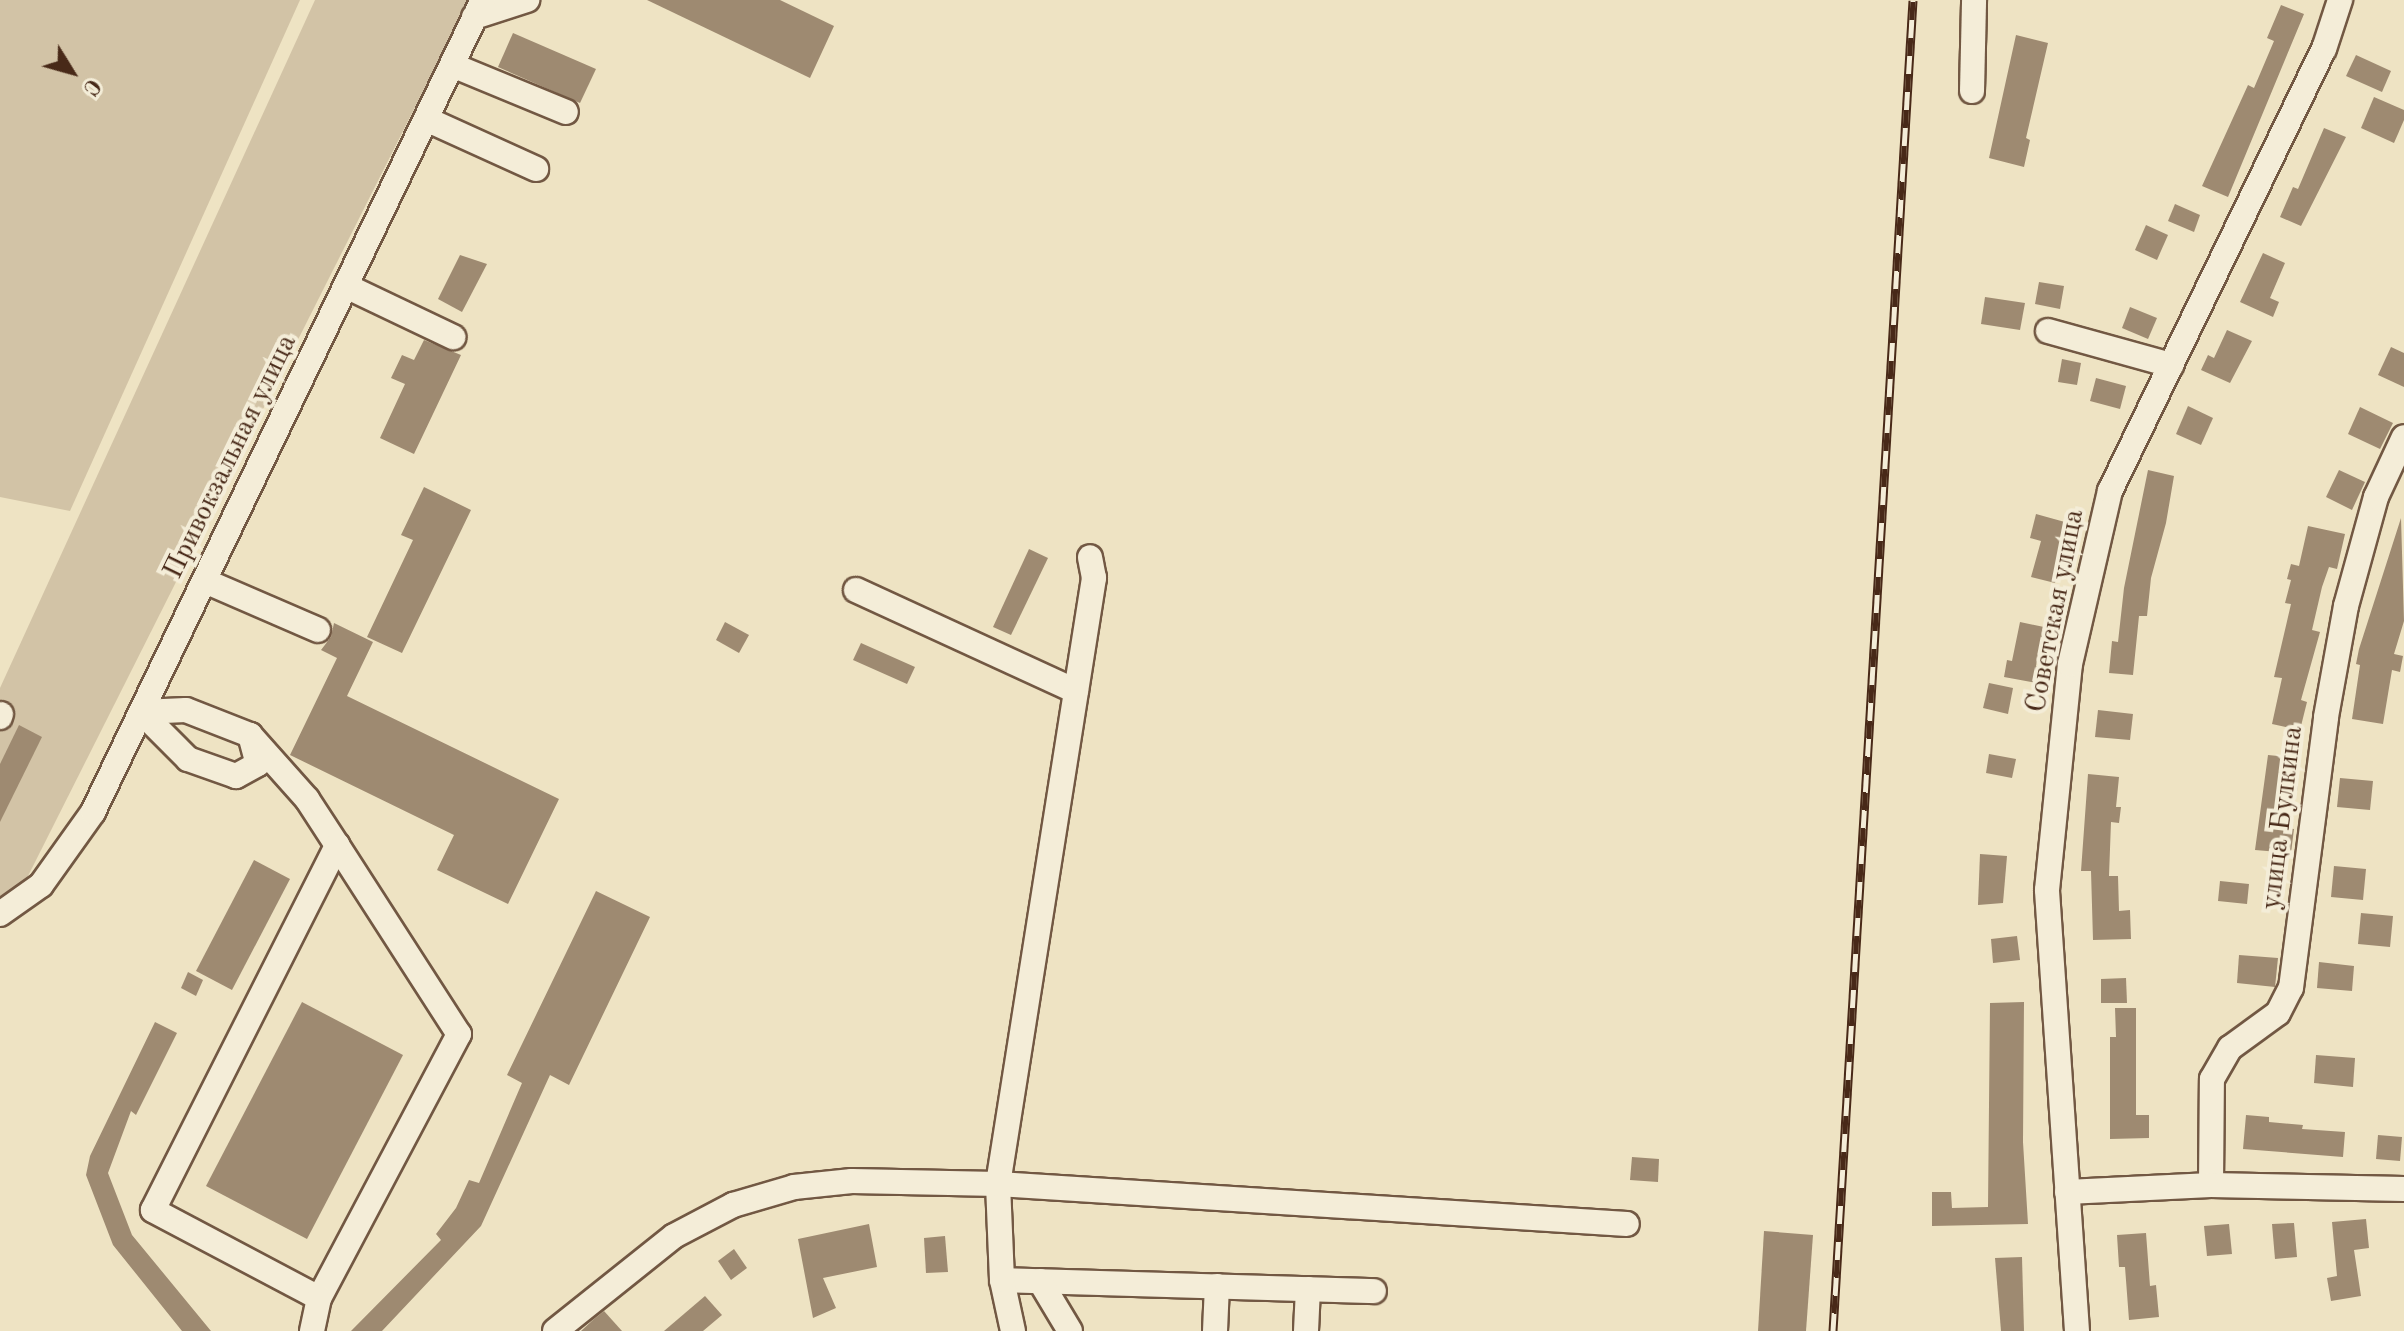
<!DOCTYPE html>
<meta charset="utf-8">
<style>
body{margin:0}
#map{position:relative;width:2404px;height:1331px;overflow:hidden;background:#eee3c3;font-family:"Old Standard TT",serif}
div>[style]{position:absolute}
.green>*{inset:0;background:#d2c3a6}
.building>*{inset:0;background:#9e8a71}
.roads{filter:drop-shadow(2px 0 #725843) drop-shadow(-2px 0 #725843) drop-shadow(0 2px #725843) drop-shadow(0 -2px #725843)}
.minor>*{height:24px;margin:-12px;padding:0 12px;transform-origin:12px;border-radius:12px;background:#f4edd8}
.rail>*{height:9px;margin-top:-4.5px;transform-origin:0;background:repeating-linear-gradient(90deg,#f4edd8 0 18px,#482918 0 36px);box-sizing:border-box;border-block:2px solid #482918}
span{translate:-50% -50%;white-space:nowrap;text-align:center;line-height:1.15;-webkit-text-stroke:8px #f4edd8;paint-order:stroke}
.street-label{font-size:28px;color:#482918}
.north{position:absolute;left:32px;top:32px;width:80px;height:80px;-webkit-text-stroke:6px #f4edd8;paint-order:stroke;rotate:127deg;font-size:22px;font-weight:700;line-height:32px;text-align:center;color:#482918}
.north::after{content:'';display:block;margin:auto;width:28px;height:36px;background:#482918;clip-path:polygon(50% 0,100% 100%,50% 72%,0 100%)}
</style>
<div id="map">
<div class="green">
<div style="clip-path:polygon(0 0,300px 0,70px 511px,0 497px)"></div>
<div style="clip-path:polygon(315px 0,469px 0,26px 880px,0 896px,0 688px)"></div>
</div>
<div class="building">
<div style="clip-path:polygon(647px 0,780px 0,834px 26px,810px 78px)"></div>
<div style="clip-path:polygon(2281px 5px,2304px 14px,2228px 197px,2202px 186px,2248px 85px,2254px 88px,2274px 41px,2267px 38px)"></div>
<div style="clip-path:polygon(513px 33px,596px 69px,580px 103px,498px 67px)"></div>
<div style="clip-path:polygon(2016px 35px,2048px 43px,2026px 138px,2030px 140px,2024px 167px,1989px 158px)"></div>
<div style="clip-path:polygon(2356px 55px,2391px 71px,2382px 92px,2346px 76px)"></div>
<div style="clip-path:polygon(2374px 97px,2404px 110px,2404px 120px,2394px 143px,2361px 128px)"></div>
<div style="clip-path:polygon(2324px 128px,2346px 137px,2301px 226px,2280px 217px,2293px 187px,2298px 189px)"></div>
<div style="clip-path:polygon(2175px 204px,2200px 215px,2194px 232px,2168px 221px)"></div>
<div style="clip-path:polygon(2146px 225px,2168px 235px,2157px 260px,2135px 250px)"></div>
<div style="clip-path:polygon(2263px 253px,2285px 263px,2270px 298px,2279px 302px,2273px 317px,2240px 302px)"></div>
<div style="clip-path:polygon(460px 255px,487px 264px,462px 312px,438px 299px)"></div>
<div style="clip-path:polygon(2039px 282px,2064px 286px,2060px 309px,2035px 304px)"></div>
<div style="clip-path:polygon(1985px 297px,2025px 303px,2020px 330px,1981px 324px)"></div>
<div style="clip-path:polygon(2130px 307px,2157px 318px,2148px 339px,2122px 328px)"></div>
<div style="clip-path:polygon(2227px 330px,2252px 341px,2230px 383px,2201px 370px,2208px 355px,2214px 358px)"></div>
<div style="clip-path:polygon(424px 340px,461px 355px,414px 454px,380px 438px,405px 384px,391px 378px,402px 355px,414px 360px)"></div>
<div style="clip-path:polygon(2391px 347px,2404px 353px,2404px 387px,2378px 375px)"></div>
<div style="clip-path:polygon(2062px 359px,2081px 363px,2077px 385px,2058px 382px)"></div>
<div style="clip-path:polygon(2096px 378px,2126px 386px,2120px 409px,2090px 401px)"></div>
<div style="clip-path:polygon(2188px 406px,2213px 418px,2201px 445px,2176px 434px)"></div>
<div style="clip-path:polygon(2360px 407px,2393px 423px,2380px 449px,2348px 434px)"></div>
<div style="clip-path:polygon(2148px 470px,2174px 476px,2166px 523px,2151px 578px,2147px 616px,2139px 616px,2133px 675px,2109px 673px,2112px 641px,2118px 642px,2124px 588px)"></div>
<div style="clip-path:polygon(2339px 470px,2365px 482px,2352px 510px,2326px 497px)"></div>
<div style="clip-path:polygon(424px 487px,471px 510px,402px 653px,367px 637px,413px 540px,401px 535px)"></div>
<div style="clip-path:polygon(2036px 514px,2072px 524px,2055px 583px,2031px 577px,2041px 541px,2030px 538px)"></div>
<div style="clip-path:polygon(2401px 518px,2404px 621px,2394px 654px,2403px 656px,2400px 672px,2392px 670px,2383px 724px,2352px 719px,2360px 665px,2356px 664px,2359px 649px)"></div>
<div style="clip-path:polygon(2308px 526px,2345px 534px,2337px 569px,2329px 567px,2322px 587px,2312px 630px,2320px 632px,2301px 700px,2307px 702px,2300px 730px,2272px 724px,2282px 678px,2274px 677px,2291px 604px,2285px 603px,2291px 580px,2287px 579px,2291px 564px,2299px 566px)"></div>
<div style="clip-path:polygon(1029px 549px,1048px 558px,1011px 635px,993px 627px)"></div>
<div style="clip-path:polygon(725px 622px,749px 635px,739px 653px,716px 640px)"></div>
<div style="clip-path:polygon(2020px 622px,2044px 627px,2036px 666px,2040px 667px,2037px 683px,2004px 677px,2007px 660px,2012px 661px)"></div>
<div style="clip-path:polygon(334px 623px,373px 642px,347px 696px,559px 799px,508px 904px,437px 870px,454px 835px,290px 755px,337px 658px,321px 650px,331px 637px)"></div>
<div style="clip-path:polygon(861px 643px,915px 667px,907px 684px,853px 660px)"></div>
<div style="clip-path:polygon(1989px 683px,2013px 688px,2008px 714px,1983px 708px)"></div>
<div style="clip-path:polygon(2098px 710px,2133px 714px,2130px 740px,2095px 737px)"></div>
<div style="clip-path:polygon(19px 725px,42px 737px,0 822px,0 764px)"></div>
<div style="clip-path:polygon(1989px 754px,2016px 759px,2012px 778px,1986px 773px)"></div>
<div style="clip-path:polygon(2268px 755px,2300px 758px,2297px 792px,2285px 791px,2281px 827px,2294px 829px,2291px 853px,2255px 850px)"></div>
<div style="clip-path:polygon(2088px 774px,2119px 777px,2116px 807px,2121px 807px,2119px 823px,2111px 822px,2109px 876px,2118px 876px,2119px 911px,2130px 910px,2131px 939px,2093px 940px,2091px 871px,2081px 871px)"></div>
<div style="clip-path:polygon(2340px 778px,2373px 781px,2370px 810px,2337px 807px)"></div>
<div style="clip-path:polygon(1980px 854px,2007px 856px,2003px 903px,1978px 905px)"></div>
<div style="clip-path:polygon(254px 860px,290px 879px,232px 990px,196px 971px)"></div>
<div style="clip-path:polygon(2334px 866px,2366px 869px,2363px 900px,2331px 897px)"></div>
<div style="clip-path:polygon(2220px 881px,2249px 884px,2247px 904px,2218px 901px)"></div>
<div style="clip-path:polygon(596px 891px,650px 917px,569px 1085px,550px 1075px,481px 1226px,382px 1331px,351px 1331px,441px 1240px,436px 1234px,456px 1208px,469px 1180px,479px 1183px,522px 1083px,507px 1075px)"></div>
<div style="clip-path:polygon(2361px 913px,2393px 916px,2390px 947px,2358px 944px)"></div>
<div style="clip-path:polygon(2017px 936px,2020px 960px,1993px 963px,1991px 939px)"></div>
<div style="clip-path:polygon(2239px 955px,2278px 958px,2275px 987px,2237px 983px)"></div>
<div style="clip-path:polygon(2319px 962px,2354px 966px,2352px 991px,2317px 988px)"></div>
<div style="clip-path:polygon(188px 972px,203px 980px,196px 996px,181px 988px)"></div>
<div style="clip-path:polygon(2126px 978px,2127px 1003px,2101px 1003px,2101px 979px)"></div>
<div style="clip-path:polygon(302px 1002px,403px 1055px,307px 1239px,206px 1186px)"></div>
<div style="clip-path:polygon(2024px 1002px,2023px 1142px,2028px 1224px,1932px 1226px,1932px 1192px,1951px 1192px,1952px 1208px,1988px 1207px,1990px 1003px)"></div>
<div style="clip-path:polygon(2115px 1008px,2136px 1008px,2136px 1115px,2149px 1115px,2149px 1138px,2110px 1139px,2110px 1037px,2116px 1037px)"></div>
<div style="clip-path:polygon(155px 1022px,177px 1033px,136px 1115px,131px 1111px,108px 1173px,132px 1235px,211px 1331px,182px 1331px,113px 1245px,86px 1175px,90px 1156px)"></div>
<div style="clip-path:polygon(2316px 1055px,2355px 1058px,2353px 1087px,2314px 1083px)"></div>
<div style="clip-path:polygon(2246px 1115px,2269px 1117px,2269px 1122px,2303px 1125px,2302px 1129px,2345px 1132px,2343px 1157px,2243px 1149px)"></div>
<div style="clip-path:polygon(2378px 1135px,2402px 1137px,2400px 1161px,2376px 1159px)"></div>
<div style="clip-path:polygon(1632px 1157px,1659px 1159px,1658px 1182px,1630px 1180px)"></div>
<div style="clip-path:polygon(2366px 1219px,2369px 1248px,2354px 1250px,2361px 1296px,2331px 1301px,2327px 1278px,2337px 1276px,2332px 1222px)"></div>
<div style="clip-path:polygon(2294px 1223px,2297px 1257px,2275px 1259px,2272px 1224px)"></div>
<div style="clip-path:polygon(869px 1224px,877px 1267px,823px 1278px,836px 1308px,813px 1318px,798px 1239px)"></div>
<div style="clip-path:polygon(2229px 1224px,2232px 1254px,2207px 1256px,2204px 1226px)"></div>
<div style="clip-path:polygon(1764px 1231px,1813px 1235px,1806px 1331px,1758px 1331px)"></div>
<div style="clip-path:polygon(2146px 1233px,2150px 1286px,2156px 1285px,2159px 1317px,2129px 1320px,2125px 1267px,2119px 1267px,2117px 1235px)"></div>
<div style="clip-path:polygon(945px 1236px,948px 1272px,926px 1273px,924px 1238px)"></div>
<div style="clip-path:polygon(734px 1249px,747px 1268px,731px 1280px,718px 1261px)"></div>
<div style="clip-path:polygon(2022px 1257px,2024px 1331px,2001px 1331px,1995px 1258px)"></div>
<div style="clip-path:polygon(705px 1296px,722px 1315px,703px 1331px,664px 1331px)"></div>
<div style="clip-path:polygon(604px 1311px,622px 1331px,581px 1331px,594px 1319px)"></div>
</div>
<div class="roads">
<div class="minor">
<div style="left:474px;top:17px;width:56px;rotate:-17.8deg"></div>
<div style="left:452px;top:65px;width:123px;rotate:22.4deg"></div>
<div style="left:1972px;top:91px;width:91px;rotate:-88.7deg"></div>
<div style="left:426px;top:119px;width:121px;rotate:24.4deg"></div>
<div style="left:346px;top:286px;width:119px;rotate:25.5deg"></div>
<div style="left:2048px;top:331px;width:128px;rotate:15.5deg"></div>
<div style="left:205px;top:581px;width:123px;rotate:23.4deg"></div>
<div style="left:856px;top:590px;width:242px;rotate:24.7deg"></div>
<div style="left:0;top:717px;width:3px;rotate:-72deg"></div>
<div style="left:250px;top:735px;width:30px;rotate:75deg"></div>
<div style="left:258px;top:764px;width:25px;rotate:151deg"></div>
<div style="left:236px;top:776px;width:51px;rotate:-160.5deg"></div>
<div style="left:188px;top:759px;width:66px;rotate:-135deg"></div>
<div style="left:141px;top:712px;width:45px;rotate:-2.5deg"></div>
<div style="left:186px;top:710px;width:69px;rotate:21.3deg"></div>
<div style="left:250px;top:735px;width:86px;rotate:48.3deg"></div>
<div style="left:307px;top:799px;width:55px;rotate:56.9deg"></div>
<div style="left:337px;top:845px;width:225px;rotate:57.2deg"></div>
<div style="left:459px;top:1034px;width:299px;rotate:117.9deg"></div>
<div style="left:319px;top:1298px;width:188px;rotate:-152.1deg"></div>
<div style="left:153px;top:1210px;width:409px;rotate:-63.2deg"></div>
<div style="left:0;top:914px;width:50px;rotate:-35.3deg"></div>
<div style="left:41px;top:885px;width:90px;rotate:-54.5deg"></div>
<div style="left:93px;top:812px;width:901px;rotate:-64.35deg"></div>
<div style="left:2211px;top:1185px;width:106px;rotate:-89.5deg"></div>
<div style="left:2212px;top:1079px;width:36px;rotate:-60deg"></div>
<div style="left:2230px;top:1048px;width:59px;rotate:-36.1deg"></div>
<div style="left:2278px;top:1013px;width:28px;rotate:-63deg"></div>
<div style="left:2291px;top:988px;width:273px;rotate:-82.6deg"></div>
<div style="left:2326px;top:717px;width:113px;rotate:-79.8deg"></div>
<div style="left:2346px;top:606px;width:113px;rotate:-74.6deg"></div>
<div style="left:2376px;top:497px;width:66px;rotate:-65deg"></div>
<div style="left:2067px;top:1192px;width:144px;rotate:-2.8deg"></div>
<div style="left:2211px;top:1185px;width:193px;rotate:1.2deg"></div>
<div style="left:1002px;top:1280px;width:372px;rotate:1.7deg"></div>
<div style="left:1040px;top:1281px;width:58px;rotate:59deg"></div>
<div style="left:312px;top:1331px;width:34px;rotate:-78deg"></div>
<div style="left:555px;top:1331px;width:152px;rotate:-38.6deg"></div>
<div style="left:674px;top:1236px;width:67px;rotate:-27.7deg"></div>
<div style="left:733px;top:1205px;width:64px;rotate:-16.4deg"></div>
<div style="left:794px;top:1187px;width:58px;rotate:-5.9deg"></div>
<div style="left:852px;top:1181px;width:146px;rotate:1.2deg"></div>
<div style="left:998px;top:1184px;width:630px;rotate:3.64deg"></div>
<div style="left:1013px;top:1331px;width:52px;rotate:-102.2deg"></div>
<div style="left:1002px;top:1280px;width:96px;rotate:-92.4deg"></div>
<div style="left:998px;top:1184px;width:614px;rotate:-81deg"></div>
<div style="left:1094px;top:578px;width:21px;rotate:-101deg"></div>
<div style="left:1215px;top:1331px;width:45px;rotate:-87.5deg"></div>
<div style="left:1306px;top:1331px;width:42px;rotate:-87.3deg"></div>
<div style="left:2077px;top:1331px;width:442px;rotate:-93.9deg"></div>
<div style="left:2047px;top:890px;width:227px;rotate:-84.2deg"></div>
<div style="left:2070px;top:664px;width:178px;rotate:-77deg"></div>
<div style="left:2110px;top:491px;width:491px;rotate:-64.2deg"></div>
<div style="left:2324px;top:49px;width:52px;rotate:-71.9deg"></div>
</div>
</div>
<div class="rail">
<div style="left:1833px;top:1331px;width:1333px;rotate:-86.56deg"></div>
</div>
<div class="street-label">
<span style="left:231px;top:457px;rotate:-64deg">Привокзальная улица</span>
<span style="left:2056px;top:611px;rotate:-79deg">Советская улица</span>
<span style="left:2283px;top:818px;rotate:-83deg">улица Булкина</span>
</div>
<div class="north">С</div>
</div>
